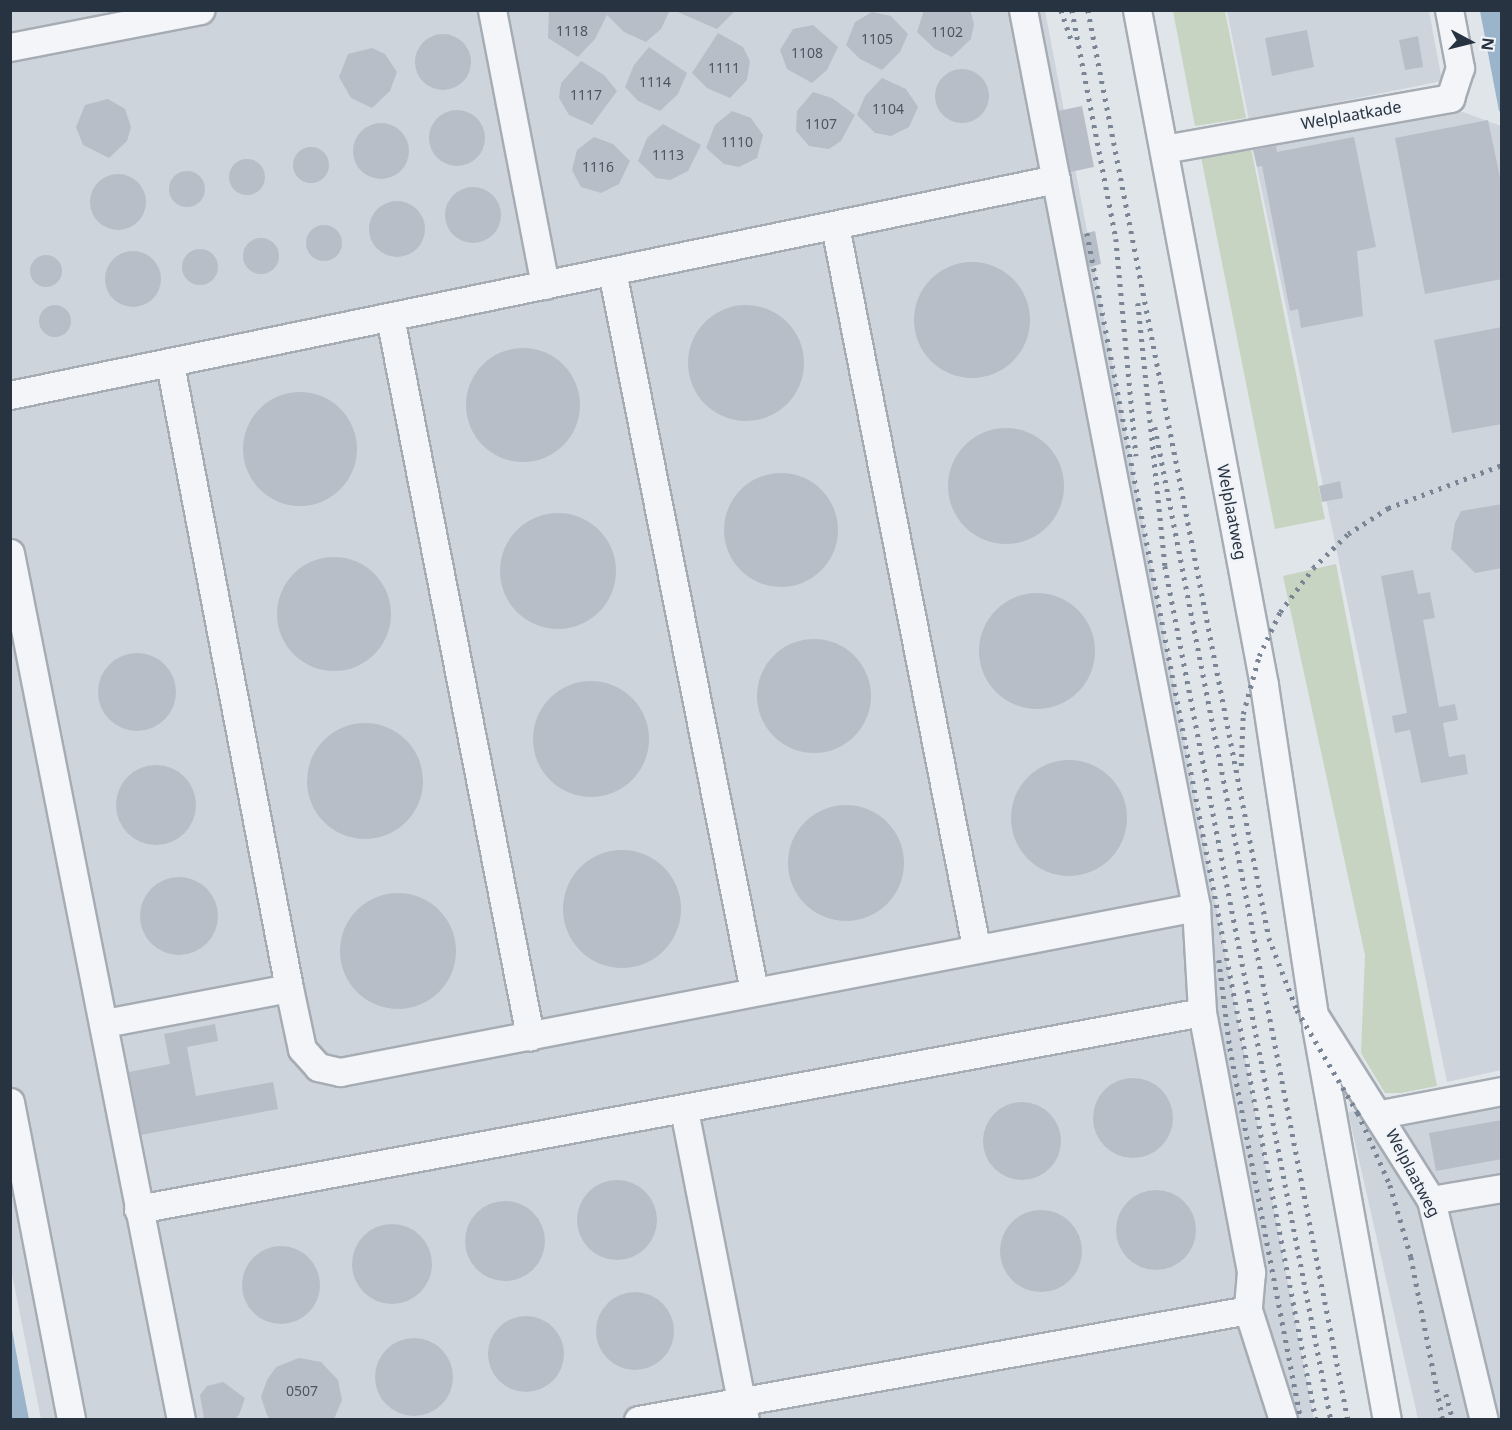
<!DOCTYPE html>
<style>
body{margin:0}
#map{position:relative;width:1512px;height:1430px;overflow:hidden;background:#e0e5ea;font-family:"Noto Sans",sans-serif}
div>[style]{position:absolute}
.built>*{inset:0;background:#ced4dc}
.green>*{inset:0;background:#c7d4c1}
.water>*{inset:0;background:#9ab4cb}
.building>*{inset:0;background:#b7bec7}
.round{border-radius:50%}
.roads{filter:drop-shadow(2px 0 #a5acb4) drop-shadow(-2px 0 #a5acb4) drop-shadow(0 2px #a5acb4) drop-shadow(0 -2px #a5acb4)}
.minor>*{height:27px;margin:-13.5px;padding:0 13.5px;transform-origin:13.5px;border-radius:13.5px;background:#f3f5f8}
.rail>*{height:4.5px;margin-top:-2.25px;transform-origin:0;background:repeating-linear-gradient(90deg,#798594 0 3px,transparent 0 9px)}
span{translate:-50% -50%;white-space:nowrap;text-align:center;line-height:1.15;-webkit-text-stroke:4.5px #f0f3f7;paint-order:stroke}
.number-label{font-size:14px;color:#4c5663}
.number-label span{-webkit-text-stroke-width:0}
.street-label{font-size:16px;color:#283342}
.frame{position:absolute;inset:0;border:12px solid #283342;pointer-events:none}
.north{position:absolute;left:1440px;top:12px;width:60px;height:60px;-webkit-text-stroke:4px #f0f3f7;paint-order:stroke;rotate:97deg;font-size:16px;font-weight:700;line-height:24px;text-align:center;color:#283342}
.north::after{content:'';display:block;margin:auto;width:21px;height:27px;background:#283342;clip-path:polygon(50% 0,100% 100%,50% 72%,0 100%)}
</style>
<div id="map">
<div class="built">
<div style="clip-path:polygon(10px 11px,1045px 11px,1314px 1419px,41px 1419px,10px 1264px)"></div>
<div style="clip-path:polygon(1227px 11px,1429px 11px,1442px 81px,1249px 120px)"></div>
<div style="clip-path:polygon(1463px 112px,1501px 126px,1501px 1070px,1447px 1082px,1252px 143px)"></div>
<div style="clip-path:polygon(1501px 1081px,1501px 1419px,1418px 1419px,1348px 1112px)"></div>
</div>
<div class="green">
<div style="clip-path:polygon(1173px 11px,1225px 11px,1246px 118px,1195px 126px)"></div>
<div style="clip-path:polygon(1251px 148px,1325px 519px,1275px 529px,1201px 157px)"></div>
<div style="clip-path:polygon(1336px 564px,1437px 1086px,1401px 1093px,1385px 1093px,1361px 1053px,1365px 955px,1283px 576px)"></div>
</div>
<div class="water">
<div style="clip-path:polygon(1480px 11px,1501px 11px,1501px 112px,1499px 111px)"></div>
<div style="clip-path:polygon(11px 1324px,19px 1368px,29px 1419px,11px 1419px)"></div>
</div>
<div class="building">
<div style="clip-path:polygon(549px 10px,670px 10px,661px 29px,646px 42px,624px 32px,607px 15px,595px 39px,578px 57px,548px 38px)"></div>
<div style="clip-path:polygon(673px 10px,736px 10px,717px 29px)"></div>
<div style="clip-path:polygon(924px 10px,970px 10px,974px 24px,971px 39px,952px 57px,935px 49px,917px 32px)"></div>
<div style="clip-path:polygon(872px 12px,891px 16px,908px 34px,900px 52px,882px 70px,860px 59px,846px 45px,855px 22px)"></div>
<div style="clip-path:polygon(813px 25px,838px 47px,827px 70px,812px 83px,787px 69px,780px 50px,793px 29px)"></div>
<div style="clip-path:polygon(1307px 30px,1314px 67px,1272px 76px,1265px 38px)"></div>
<div style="clip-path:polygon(718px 33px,743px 47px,750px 61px,747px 80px,730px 98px,707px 88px,692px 73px)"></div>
<div class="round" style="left:415px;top:34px;width:56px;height:56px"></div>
<div style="clip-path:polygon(1418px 36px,1423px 67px,1405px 70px,1399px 40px)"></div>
<div style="clip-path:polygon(649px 47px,687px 73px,678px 94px,660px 111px,638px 101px,625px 87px,634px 65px)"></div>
<div style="clip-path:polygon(372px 48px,385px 54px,397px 72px,390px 91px,372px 108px,351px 98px,339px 77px,348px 54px)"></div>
<div style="clip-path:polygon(581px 61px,604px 75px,617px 91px,592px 125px,569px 115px,559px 98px,561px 83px)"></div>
<div class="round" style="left:935px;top:69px;width:54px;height:54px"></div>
<div style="clip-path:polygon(882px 78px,906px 89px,918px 107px,909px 127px,891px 136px,875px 133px,857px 115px,865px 96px)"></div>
<div style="clip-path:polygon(813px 92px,832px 98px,855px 115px,841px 141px,829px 149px,809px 146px,796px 131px,797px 111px)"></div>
<div style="clip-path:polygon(108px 99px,125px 109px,131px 127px,127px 141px,109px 158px,83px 145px,76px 127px,85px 105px)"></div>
<div style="clip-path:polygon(1082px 106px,1094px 167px,1070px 172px,1058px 111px)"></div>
<div class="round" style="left:429px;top:110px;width:56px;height:56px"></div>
<div style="clip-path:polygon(732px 111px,751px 118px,763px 135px,757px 158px,739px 167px,724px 164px,706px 148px,715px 125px)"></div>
<div style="clip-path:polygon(1488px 120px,1502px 187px,1502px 279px,1425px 294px,1395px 138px)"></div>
<div class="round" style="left:353px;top:123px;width:56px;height:56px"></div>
<div style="clip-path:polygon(663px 124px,701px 145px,688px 171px,670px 180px,656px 178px,638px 161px,647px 138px)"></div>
<div style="clip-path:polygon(594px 137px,613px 144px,630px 161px,619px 184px,601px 193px,581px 187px,572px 170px,577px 150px)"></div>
<div style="clip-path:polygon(1354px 137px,1376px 247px,1357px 251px,1363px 316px,1301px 328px,1298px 309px,1290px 311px,1262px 166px,1257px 167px,1253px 150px,1276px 146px,1277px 152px)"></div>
<div class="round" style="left:293px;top:147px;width:36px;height:36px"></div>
<div class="round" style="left:229px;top:159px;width:36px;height:36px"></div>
<div class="round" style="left:169px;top:171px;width:36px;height:36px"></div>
<div class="round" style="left:90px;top:174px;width:56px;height:56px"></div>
<div class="round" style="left:445px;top:187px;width:56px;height:56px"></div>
<div class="round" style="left:369px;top:201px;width:56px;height:56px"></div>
<div class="round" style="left:306px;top:225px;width:36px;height:36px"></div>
<div style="clip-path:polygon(1095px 231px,1101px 264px,1089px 267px,1082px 234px)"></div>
<div class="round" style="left:243px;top:238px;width:36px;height:36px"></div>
<div class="round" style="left:182px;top:249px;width:36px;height:36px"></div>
<div class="round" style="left:105px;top:251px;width:56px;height:56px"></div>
<div class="round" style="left:30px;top:255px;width:32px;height:32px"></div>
<div class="round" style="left:914px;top:262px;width:116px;height:116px"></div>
<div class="round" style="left:688px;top:305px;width:116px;height:116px"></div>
<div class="round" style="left:39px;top:305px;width:32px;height:32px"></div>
<div style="clip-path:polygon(1502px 327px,1502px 424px,1452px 433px,1434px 340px)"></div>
<div class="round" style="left:466px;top:348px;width:114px;height:114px"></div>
<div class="round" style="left:243px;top:392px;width:114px;height:114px"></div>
<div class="round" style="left:948px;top:428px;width:116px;height:116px"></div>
<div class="round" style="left:724px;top:473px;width:114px;height:114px"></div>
<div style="clip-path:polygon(1340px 481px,1343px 498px,1322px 502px,1319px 486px)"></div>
<div style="clip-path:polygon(1502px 504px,1502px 568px,1475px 573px,1451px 549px,1455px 523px,1461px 511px)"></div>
<div class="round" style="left:500px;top:513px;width:116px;height:116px"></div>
<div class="round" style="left:277px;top:557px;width:114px;height:114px"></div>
<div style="clip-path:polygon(1413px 570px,1418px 594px,1430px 592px,1435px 618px,1423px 620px,1439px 707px,1455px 704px,1458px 720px,1443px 723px,1449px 757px,1465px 754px,1468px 774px,1421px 783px,1410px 730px,1395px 733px,1392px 716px,1407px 713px,1381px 576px)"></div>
<div class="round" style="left:979px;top:593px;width:116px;height:116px"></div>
<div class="round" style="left:757px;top:639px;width:114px;height:114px"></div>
<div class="round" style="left:98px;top:653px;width:78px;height:78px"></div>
<div class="round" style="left:533px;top:681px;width:116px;height:116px"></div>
<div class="round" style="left:307px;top:723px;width:116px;height:116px"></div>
<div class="round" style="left:1011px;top:760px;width:116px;height:116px"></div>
<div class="round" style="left:116px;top:765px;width:80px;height:80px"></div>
<div class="round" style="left:788px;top:805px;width:116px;height:116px"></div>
<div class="round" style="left:563px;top:850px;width:118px;height:118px"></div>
<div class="round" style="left:140px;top:877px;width:78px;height:78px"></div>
<div class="round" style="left:340px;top:893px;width:116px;height:116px"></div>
<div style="clip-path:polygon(215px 1024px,218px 1041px,187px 1047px,196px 1096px,273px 1082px,278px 1109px,141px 1135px,129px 1072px,170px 1064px,164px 1034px)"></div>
<div class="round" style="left:1093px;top:1078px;width:80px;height:80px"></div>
<div class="round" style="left:983px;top:1102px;width:78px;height:78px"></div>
<div style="clip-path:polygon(1502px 1120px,1502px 1159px,1436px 1171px,1429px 1133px)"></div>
<div class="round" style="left:577px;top:1180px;width:80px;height:80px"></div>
<div class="round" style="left:1116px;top:1190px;width:80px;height:80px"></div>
<div class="round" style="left:465px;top:1201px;width:80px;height:80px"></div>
<div class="round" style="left:1000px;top:1210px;width:82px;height:82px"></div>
<div class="round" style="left:352px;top:1224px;width:80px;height:80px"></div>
<div class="round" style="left:242px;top:1246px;width:78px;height:78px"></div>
<div class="round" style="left:596px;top:1292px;width:78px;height:78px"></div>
<div class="round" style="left:488px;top:1316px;width:76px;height:76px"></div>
<div class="round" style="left:375px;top:1338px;width:78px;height:78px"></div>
<div style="clip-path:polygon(299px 1358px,321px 1362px,338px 1380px,342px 1400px,334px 1419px,270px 1419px,267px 1415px,261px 1397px,267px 1380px,276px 1367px)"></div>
<div style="clip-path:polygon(223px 1382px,245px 1398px,239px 1415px,235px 1419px,204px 1419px,200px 1395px,207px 1386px)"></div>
</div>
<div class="roads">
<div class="minor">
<div style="left:492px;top:10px;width:280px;rotate:79.1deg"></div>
<div style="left:1023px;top:10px;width:914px;rotate:79.08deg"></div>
<div style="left:1196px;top:907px;width:105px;rotate:86.7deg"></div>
<div style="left:1202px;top:1012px;width:265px;rotate:79.3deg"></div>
<div style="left:1251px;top:1272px;width:38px;rotate:95deg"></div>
<div style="left:1248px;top:1310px;width:115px;rotate:72.3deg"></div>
<div style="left:1137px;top:10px;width:687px;rotate:79.34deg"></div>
<div style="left:1264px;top:685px;width:334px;rotate:81.4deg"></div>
<div style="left:1314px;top:1015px;width:219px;rotate:57.7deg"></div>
<div style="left:1431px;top:1200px;width:226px;rotate:76.5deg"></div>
<div style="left:10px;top:47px;width:194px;rotate:-11deg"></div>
<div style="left:1164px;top:149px;width:291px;rotate:-10.1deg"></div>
<div style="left:1450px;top:98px;width:32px;rotate:-72deg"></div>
<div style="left:1460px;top:68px;width:59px;rotate:-100.7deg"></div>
<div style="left:835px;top:226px;width:735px;rotate:78.93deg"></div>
<div style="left:612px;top:271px;width:734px;rotate:78.84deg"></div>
<div style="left:390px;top:317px;width:733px;rotate:78.98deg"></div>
<div style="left:170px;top:364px;width:635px;rotate:79.2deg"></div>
<div style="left:289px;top:988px;width:62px;rotate:78deg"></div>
<div style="left:302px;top:1049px;width:24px;rotate:48deg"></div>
<div style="left:318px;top:1067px;width:23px;rotate:13deg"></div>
<div style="left:340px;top:1072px;width:872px;rotate:-10.91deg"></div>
<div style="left:10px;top:395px;width:1068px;rotate:-11.67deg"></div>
<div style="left:10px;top:553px;width:884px;rotate:78.84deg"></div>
<div style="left:105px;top:1023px;width:187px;rotate:-10.8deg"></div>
<div style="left:1316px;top:1026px;width:400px;rotate:79.8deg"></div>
<div style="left:10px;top:1102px;width:324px;rotate:79.1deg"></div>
<div style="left:684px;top:1110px;width:316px;rotate:78.9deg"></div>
<div style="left:1381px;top:1114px;width:123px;rotate:-10.8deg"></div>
<div style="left:1431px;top:1200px;width:72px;rotate:-9.6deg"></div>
<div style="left:138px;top:1209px;width:1082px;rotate:-10.49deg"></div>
<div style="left:638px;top:1420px;width:620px;rotate:-10.22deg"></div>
</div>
</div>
<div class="rail">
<div style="left:1061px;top:10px;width:31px;rotate:71deg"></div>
<div style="left:1072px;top:10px;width:233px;rotate:79.1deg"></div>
<div style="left:1116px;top:239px;width:218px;rotate:84.7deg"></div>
<div style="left:1088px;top:10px;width:945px;rotate:78.96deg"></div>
<div style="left:1269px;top:938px;width:77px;rotate:68.7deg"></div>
<div style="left:1297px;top:1010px;width:120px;rotate:59.4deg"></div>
<div style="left:1358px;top:1113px;width:79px;rotate:66deg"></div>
<div style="left:1390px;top:1185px;width:75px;rotate:73.7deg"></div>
<div style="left:1411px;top:1257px;width:166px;rotate:78.9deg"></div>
<div style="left:1087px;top:233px;width:1209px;rotate:79.08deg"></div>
<div style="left:1138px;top:303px;width:264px;rotate:84.1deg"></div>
<div style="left:1165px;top:566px;width:870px;rotate:79deg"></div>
<div style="left:1155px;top:427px;width:1012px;rotate:79deg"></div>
<div style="left:1241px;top:766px;width:52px;rotate:-87.8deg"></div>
<div style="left:1243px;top:714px;width:60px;rotate:-74.6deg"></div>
<div style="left:1259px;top:656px;width:49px;rotate:-64.5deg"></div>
<div style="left:1280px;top:612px;width:55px;rotate:-53.1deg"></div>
<div style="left:1313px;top:568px;width:49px;rotate:-44.2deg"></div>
<div style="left:1348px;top:534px;width:48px;rotate:-33deg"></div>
<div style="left:1388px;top:508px;width:122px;rotate:-20.7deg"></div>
<div style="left:1219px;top:960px;width:89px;rotate:82.9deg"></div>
<div style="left:1230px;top:1048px;width:379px;rotate:79.2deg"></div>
<div style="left:1446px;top:1394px;width:27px;rotate:75deg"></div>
</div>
<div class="number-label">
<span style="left:572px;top:31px">1118</span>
<span style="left:947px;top:32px">1102</span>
<span style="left:877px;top:39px">1105</span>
<span style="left:807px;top:53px">1108</span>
<span style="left:724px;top:68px">1111</span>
<span style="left:655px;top:82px">1114</span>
<span style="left:586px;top:95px">1117</span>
<span style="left:888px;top:109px">1104</span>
<span style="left:821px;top:124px">1107</span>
<span style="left:737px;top:142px">1110</span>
<span style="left:668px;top:155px">1113</span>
<span style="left:598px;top:167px">1116</span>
<span style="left:302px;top:1391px">0507</span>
</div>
<div class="street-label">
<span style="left:1351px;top:115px;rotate:-10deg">Welplaatkade</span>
<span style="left:1232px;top:512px;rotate:79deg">Welplaatweg</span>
<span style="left:1413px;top:1173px;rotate:62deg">Welplaatweg</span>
</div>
<div class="frame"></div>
<div class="north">N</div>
</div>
